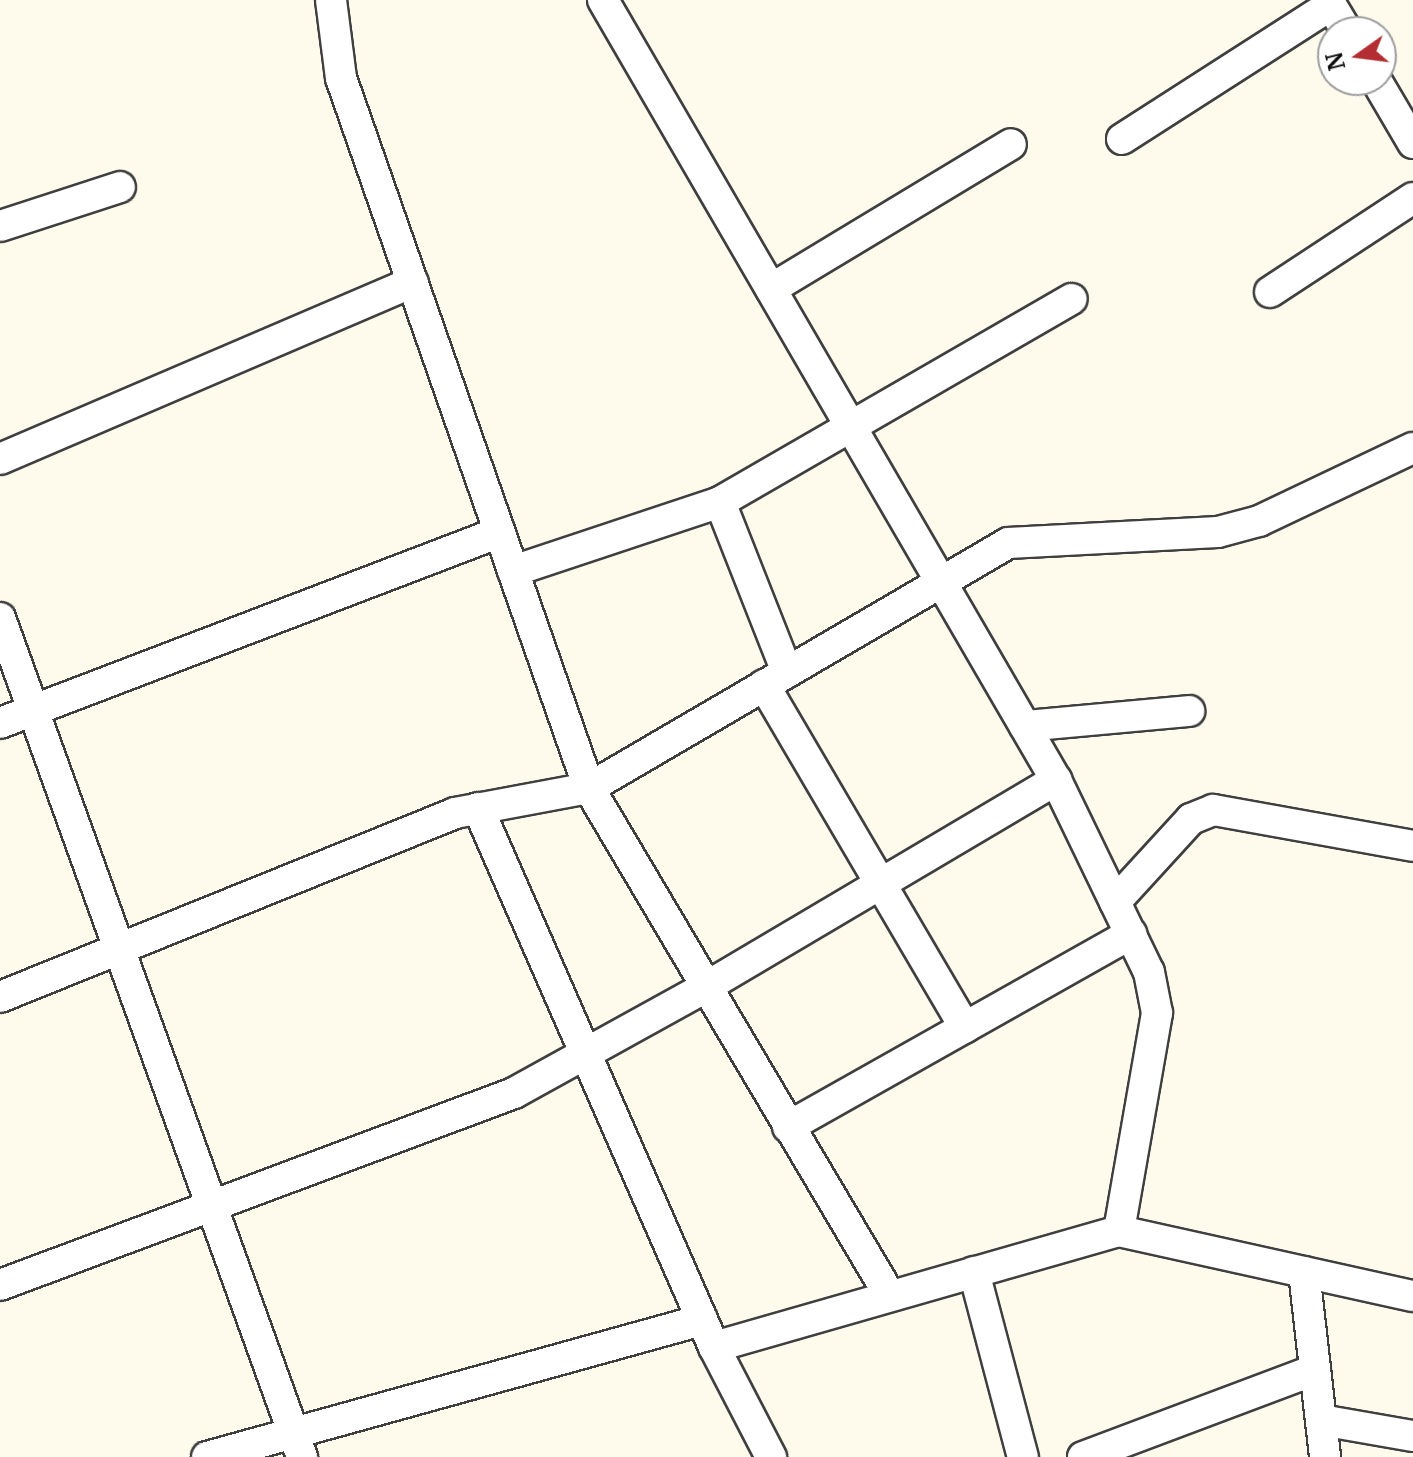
<!DOCTYPE html>
<style>
body{margin:0}
#map{position:relative;width:1413px;height:1457px;overflow:hidden;background:#fefbed;font-family:Merriweather,serif}
div>[style]{position:absolute}
.roads{filter:drop-shadow(2px 0 #3f3f3f) drop-shadow(-2px 0 #3f3f3f) drop-shadow(0 2px #3f3f3f) drop-shadow(0 -2px #3f3f3f)}
.minor>*{height:30px;margin:-15px;padding:0 15px;transform-origin:15px;border-radius:15px;background:#fff}
span{translate:-50% -50%;white-space:nowrap;text-align:center;line-height:1.15;-webkit-text-stroke:8px #fff;paint-order:stroke}
.north{position:absolute;left:1317px;top:16px;width:80px;height:80px;box-sizing:border-box;background:#fff;border:2px solid #9e9e9e;border-radius:50%;rotate:256deg;font-size:22px;font-weight:700;line-height:32px;text-align:center;color:#0c0c0c}
.north::after{content:'';display:block;margin:auto;width:28px;height:36px;background:#b32d32;clip-path:polygon(50% 0,100% 100%,50% 72%,0 100%)}
</style>
<div id="map">
<div class="roads">
<div class="minor">
<div style="left:331px;top:0;width:79px;rotate:82.7deg"></div>
<div style="left:341px;top:78px;width:752px;rotate:70.75deg"></div>
<div style="left:589px;top:788px;width:590px;rotate:59.35deg"></div>
<div style="left:603px;top:0;width:902px;rotate:59.85deg"></div>
<div style="left:1056px;top:780px;width:213px;rotate:64.2deg"></div>
<div style="left:1149px;top:972px;width:42px;rotate:79deg"></div>
<div style="left:1157px;top:1013px;width:221px;rotate:99.9deg"></div>
<div style="left:1328px;top:0;width:37px;rotate:59deg"></div>
<div style="left:1376px;top:80px;width:73px;rotate:59.6deg"></div>
<div style="left:1122px;top:139px;width:248px;rotate:-32.7deg"></div>
<div style="left:0;top:226px;width:126px;rotate:-18deg"></div>
<div style="left:771px;top:289px;width:280px;rotate:-31.1deg"></div>
<div style="left:1270px;top:292px;width:171px;rotate:-33.3deg"></div>
<div style="left:0;top:459px;width:449px;rotate:-23.2deg"></div>
<div style="left:720px;top:502px;width:183px;rotate:68.5deg"></div>
<div style="left:513px;top:571px;width:218px;rotate:-18.4deg"></div>
<div style="left:720px;top:502px;width:406px;rotate:-30deg"></div>
<div style="left:0;top:618px;width:892px;rotate:70.2deg"></div>
<div style="left:764px;top:685px;width:397px;rotate:59.6deg"></div>
<div style="left:0;top:723px;width:535px;rotate:-20.91deg"></div>
<div style="left:1025px;top:726px;width:165px;rotate:-5.2deg"></div>
<div style="left:478px;top:808px;width:588px;rotate:66.35deg"></div>
<div style="left:714px;top:1347px;width:124px;rotate:62.6deg"></div>
<div style="left:1115px;top:902px;width:113px;rotate:-47.5deg"></div>
<div style="left:1191px;top:819px;width:24px;rotate:-22deg"></div>
<div style="left:1213px;top:810px;width:203px;rotate:10.2deg"></div>
<div style="left:0;top:997px;width:491px;rotate:-22deg"></div>
<div style="left:455px;top:813px;width:136px;rotate:-10.6deg"></div>
<div style="left:589px;top:788px;width:485px;rotate:-30.3deg"></div>
<div style="left:1008px;top:543px;width:210px;rotate:-3deg"></div>
<div style="left:1218px;top:532px;width:42px;rotate:-15deg"></div>
<div style="left:1259px;top:521px;width:170px;rotate:-25.4deg"></div>
<div style="left:788px;top:1127px;width:394px;rotate:-29.4deg"></div>
<div style="left:974px;top:1272px;width:191px;rotate:75.2deg"></div>
<div style="left:1304px;top:1272px;width:186px;rotate:83.5deg"></div>
<div style="left:0;top:1285px;width:549px;rotate:-20.48deg"></div>
<div style="left:514px;top:1093px;width:219px;rotate:-28.9deg"></div>
<div style="left:706px;top:987px;width:407px;rotate:-30.6deg"></div>
<div style="left:714px;top:1347px;width:421px;rotate:-16deg"></div>
<div style="left:1119px;top:1231px;width:301px;rotate:12.5deg"></div>
<div style="left:1321px;top:1420px;width:93px;rotate:9.9deg"></div>
<div style="left:207px;top:1457px;width:514px;rotate:-15.47deg"></div>
<div style="left:1083px;top:1457px;width:248px;rotate:-20.6deg"></div>
</div>
</div>
<div class="north">N</div>
</div>
